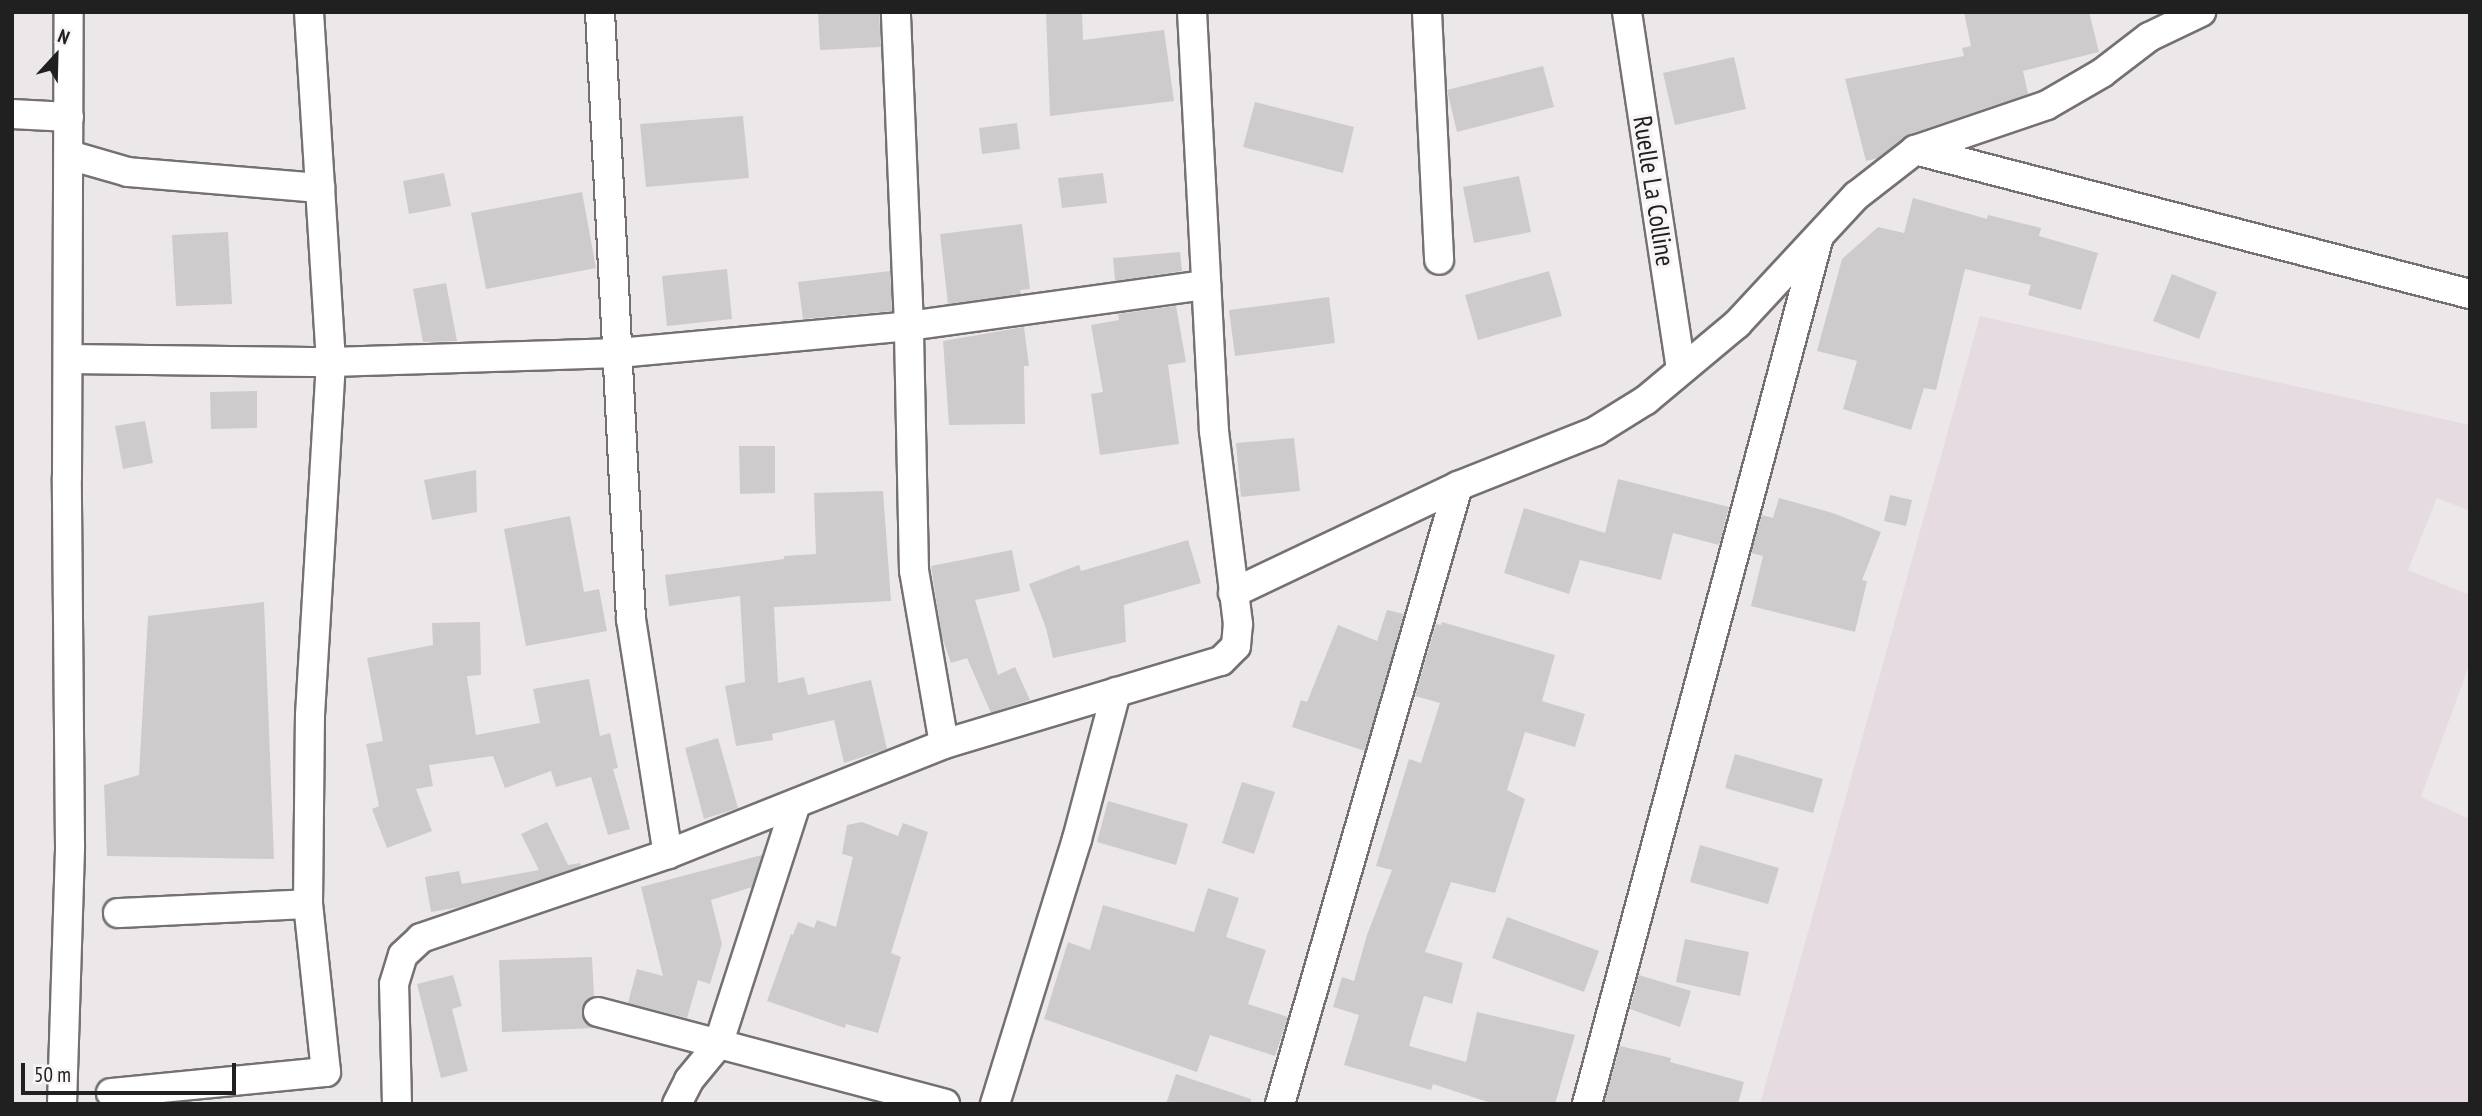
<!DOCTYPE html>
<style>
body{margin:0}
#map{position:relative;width:2482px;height:1116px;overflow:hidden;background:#ece8ea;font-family:"PT Sans Narrow",sans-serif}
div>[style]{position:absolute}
.built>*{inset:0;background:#e6dbe1}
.building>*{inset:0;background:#cecbcd}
.roads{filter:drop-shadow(2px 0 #757173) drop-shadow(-2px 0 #757173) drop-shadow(0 2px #757173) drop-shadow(0 -2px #757173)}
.minor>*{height:28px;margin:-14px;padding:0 14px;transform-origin:14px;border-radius:14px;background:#fff}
span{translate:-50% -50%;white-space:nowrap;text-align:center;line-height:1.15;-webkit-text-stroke:7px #f9f5f7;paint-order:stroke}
.street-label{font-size:26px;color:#212021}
.frame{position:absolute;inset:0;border:14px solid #212021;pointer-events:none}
.north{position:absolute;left:21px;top:21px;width:70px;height:70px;-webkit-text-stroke:5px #f9f5f7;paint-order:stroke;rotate:22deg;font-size:19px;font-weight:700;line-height:28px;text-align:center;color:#212021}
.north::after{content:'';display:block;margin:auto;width:24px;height:32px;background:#212021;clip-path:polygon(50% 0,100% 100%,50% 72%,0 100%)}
.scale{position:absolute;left:21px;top:1063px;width:215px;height:32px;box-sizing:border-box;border:4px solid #212021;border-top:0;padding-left:9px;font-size:21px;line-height:24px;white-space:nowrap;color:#212021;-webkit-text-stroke:5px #f9f5f7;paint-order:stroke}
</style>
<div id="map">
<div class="built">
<div style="clip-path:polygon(1980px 316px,2470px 425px,2470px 511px,2437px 498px,2408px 570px,2470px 595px,2470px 663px,2421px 797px,2470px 819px,2470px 1104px,1760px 1104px)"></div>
</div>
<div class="building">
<div style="clip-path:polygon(818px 12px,879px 12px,881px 47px,820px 50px)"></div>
<div style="clip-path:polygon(1046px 12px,1082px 12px,1083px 40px,1164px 30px,1174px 101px,1050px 116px)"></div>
<div style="clip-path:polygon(1964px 12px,2089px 12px,2099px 52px,2023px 71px,2028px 94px,1910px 134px,1878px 158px,1866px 161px,1845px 79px,1964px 56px,1962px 48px,1971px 46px)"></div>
<div style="clip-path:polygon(1734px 57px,1746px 109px,1675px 125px,1663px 73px)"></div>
<div style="clip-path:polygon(1543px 66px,1554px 107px,1457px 132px,1447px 90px)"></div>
<div style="clip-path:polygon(1255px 102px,1354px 127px,1343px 173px,1243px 147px)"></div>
<div style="clip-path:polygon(743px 116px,749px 178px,646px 187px,640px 124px)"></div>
<div style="clip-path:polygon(1017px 123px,1020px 149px,982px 154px,979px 128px)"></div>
<div style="clip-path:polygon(444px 173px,451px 206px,409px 214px,403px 181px)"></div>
<div style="clip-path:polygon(1103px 173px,1107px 203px,1062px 208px,1058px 178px)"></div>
<div style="clip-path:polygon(1519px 176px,1531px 232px,1474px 243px,1463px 187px)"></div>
<div style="clip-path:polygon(582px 192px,596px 268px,486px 289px,471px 213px)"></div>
<div style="clip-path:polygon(1913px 198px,1987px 219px,1988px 215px,2041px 228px,2039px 236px,2098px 253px,2081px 310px,2028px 295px,2031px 285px,1965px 269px,1936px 390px,1924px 388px,1911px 430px,1843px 409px,1857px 361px,1817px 351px,1842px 259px,1878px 227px,1904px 233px)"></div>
<div style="clip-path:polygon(1022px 224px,1030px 289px,1020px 290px,1021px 294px,948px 304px,940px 234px)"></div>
<div style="clip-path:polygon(228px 232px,232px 304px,176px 306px,172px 235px)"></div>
<div style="clip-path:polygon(1180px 252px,1182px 271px,1115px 281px,1113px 258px)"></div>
<div style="clip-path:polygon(727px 269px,732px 319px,667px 326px,662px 276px)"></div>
<div style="clip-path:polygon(890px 271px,892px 311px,803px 319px,798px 282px)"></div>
<div style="clip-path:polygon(1549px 271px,1562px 316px,1478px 340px,1465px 295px)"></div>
<div style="clip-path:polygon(2172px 274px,2217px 292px,2199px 339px,2153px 321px)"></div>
<div style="clip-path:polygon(446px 283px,457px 341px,423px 342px,413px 289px)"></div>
<div style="clip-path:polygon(1329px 297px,1335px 343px,1235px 356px,1229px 310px)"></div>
<div style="clip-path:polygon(1176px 306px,1186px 362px,1168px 365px,1179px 444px,1100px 455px,1091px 394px,1103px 392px,1091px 325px,1119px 320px,1118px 314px)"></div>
<div style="clip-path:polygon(1024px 327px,1029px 366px,1024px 366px,1025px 424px,949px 425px,943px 341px)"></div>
<div style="clip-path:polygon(257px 391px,257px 428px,211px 429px,210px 392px)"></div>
<div style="clip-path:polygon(145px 421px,153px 463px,123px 469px,115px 426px)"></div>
<div style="clip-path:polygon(1294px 438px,1300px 491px,1241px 497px,1236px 443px)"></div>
<div style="clip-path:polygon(739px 446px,775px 446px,775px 493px,740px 494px)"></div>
<div style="clip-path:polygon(476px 470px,477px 512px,432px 520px,424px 480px)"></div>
<div style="clip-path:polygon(1618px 479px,1729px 507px,1719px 545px,1673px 533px,1661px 580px,1580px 560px,1569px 594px,1504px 573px,1524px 508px,1605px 533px)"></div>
<div style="clip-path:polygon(883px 491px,891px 601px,774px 607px,778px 683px,804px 677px,808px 695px,871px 680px,887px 749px,844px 763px,834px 720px,772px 734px,773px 740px,736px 746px,725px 686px,745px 682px,740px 596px,669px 606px,665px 575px,784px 559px,784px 556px,816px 554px,814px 493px)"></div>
<div style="clip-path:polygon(1890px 495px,1912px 500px,1906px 526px,1884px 521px)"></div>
<div style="clip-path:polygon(1779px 498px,1833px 513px,1881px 532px,1862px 580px,1867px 581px,1855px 632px,1751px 606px,1763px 556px,1751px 553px,1762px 515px,1773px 518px)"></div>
<div style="clip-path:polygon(570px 516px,584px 592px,599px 589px,607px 631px,526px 646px,504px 529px)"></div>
<div style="clip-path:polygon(1188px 540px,1201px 583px,1124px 605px,1126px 642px,1053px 658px,1046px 628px,1029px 584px,1079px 565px,1081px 571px)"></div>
<div style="clip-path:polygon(1012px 550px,1020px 591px,975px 600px,998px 675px,1015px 667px,1030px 700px,991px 713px,967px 658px,951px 663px,942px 637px,931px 566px)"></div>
<div style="clip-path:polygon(264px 602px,274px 859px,107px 856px,104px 785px,139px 775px,148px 616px)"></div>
<div style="clip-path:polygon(1387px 610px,1404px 614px,1365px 751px,1292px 727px,1301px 700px,1307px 702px,1338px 625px,1377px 641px)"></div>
<div style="clip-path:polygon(480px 622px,481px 675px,467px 676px,476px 735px,540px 723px,533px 689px,589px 679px,600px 736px,610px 733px,618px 768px,613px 769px,630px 829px,608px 835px,591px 777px,556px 787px,551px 771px,505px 788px,493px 756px,429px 765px,433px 786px,416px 789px,432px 831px,387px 848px,372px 809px,379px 806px,366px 744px,383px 741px,367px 658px,433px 645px,432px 623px)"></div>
<div style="clip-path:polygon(1442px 622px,1555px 655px,1542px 701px,1585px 714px,1575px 747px,1525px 732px,1507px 790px,1525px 799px,1495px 893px,1451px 882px,1425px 952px,1463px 963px,1452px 1004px,1424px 996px,1409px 1046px,1466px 1062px,1477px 1012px,1575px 1035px,1555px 1104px,1494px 1104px,1433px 1084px,1431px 1090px,1344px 1065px,1359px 1015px,1333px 1007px,1342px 977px,1354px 981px,1367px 935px,1392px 870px,1376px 866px,1409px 759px,1421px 763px,1440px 703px,1415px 696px,1436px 624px,1441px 625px)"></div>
<div style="clip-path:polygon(718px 738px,738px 808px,704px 819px,685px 748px)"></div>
<div style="clip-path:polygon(1735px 754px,1823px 779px,1813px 813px,1725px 788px)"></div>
<div style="clip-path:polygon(1242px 782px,1275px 792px,1254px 854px,1222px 843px)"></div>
<div style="clip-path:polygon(1108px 801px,1188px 824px,1176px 865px,1097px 842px)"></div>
<div style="clip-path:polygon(547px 822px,568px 865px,580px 863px,581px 866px,460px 907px,431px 912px,425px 877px,459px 871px,462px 884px,539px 870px,521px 834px)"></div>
<div style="clip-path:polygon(862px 822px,898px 836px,903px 823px,928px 832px,891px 953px,901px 957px,878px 1033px,846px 1024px,845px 1028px,767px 1001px,791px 934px,793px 935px,798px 922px,814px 928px,817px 920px,836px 927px,853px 857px,842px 854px,847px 825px)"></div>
<div style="clip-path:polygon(1700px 845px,1779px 868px,1768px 904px,1690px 882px)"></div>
<div style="clip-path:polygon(762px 855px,752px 887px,711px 900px,722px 944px,710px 984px,698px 980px,687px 1018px,628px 1003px,637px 969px,663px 976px,641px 887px)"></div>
<div style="clip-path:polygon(1208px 888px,1239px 898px,1226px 937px,1266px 950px,1248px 1004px,1288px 1017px,1275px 1056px,1210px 1035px,1197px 1072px,1044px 1019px,1068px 942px,1090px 950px,1103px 905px,1194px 932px)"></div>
<div style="clip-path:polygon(1507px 917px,1599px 951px,1584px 992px,1492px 958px)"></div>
<div style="clip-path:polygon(1685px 939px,1749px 952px,1740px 996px,1676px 982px)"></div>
<div style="clip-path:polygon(592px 957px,594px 996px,586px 1001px,582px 1016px,587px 1024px,595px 1028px,502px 1032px,499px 960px)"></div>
<div style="clip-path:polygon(453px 975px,462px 1006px,452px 1009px,468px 1071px,441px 1078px,417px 984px)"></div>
<div style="clip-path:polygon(1639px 975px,1691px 991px,1680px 1027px,1630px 1009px)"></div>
<div style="clip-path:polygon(1620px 1046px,1671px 1058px,1670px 1062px,1744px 1082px,1738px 1104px,1604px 1104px)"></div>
<div style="clip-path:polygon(1176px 1074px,1251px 1099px,1251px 1104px,1166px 1104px)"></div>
</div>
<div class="roads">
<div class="minor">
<div style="left:600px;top:12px;width:608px;rotate:87.08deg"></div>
<div style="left:631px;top:619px;width:238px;rotate:81.1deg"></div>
<div style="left:1427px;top:12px;width:248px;rotate:87.2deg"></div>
<div style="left:1627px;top:12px;width:361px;rotate:81.4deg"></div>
<div style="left:12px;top:114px;width:57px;rotate:3deg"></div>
<div style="left:1915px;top:150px;width:573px;rotate:14.55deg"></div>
<div style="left:69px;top:155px;width:61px;rotate:16.1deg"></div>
<div style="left:128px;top:172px;width:193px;rotate:4.8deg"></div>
<div style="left:68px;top:359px;width:263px;rotate:0.7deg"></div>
<div style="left:331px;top:362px;width:288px;rotate:-1.8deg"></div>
<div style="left:619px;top:353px;width:291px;rotate:-5.3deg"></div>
<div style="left:909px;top:326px;width:300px;rotate:-7.9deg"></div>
<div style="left:1233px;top:593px;width:249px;rotate:-25.4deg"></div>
<div style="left:1458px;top:486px;width:149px;rotate:-21.7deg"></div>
<div style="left:1596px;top:431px;width:59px;rotate:-31.8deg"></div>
<div style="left:1646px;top:400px;width:119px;rotate:-39.9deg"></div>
<div style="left:1737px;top:324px;width:175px;rotate:-47.1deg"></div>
<div style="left:1856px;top:196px;width:75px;rotate:-37.9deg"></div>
<div style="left:1915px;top:150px;width:139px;rotate:-18.8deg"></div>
<div style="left:2047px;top:105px;width:64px;rotate:-30.2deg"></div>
<div style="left:2102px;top:73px;width:59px;rotate:-37.5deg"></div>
<div style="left:2149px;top:37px;width:58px;rotate:-25.7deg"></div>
<div style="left:944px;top:744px;width:289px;rotate:-16.7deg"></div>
<div style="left:1221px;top:661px;width:21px;rotate:-45deg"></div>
<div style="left:1236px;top:646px;width:22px;rotate:-85deg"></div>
<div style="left:1238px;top:624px;width:194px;rotate:-97.1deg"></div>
<div style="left:1214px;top:431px;width:420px;rotate:-93deg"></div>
<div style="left:118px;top:913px;width:190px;rotate:-2.7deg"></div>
<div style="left:598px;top:1012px;width:359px;rotate:14.8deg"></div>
<div style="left:111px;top:1093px;width:216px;rotate:-5.6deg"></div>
<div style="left:326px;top:1072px;width:169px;rotate:-96.1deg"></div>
<div style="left:308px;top:904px;width:189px;rotate:-89.4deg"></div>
<div style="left:310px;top:715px;width:354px;rotate:-86.6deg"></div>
<div style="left:331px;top:362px;width:351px;rotate:-93.6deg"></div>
<div style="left:62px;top:1104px;width:258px;rotate:-88.2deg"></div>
<div style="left:70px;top:846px;width:369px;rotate:-90.5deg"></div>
<div style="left:67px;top:477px;width:465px;rotate:-89.8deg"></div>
<div style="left:397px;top:1104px;width:120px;rotate:-91.4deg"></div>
<div style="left:394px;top:984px;width:30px;rotate:-73deg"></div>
<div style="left:403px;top:955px;width:25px;rotate:-43deg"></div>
<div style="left:421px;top:938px;width:261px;rotate:-18.8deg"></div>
<div style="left:668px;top:854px;width:297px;rotate:-21.7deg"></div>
<div style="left:944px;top:744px;width:176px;rotate:-99.8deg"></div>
<div style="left:914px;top:571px;width:245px;rotate:-91.2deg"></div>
<div style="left:909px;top:326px;width:314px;rotate:-92.4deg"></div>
<div style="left:677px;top:1104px;width:27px;rotate:-63deg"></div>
<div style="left:689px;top:1080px;width:45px;rotate:-50.4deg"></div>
<div style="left:718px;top:1045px;width:253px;rotate:-72.1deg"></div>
<div style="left:995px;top:1104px;width:277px;rotate:-72.8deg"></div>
<div style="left:1077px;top:839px;width:152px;rotate:-75.1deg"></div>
<div style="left:1280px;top:1104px;width:643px;rotate:-73.93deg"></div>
<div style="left:1587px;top:1104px;width:894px;rotate:-75.03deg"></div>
</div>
</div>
<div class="street-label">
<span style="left:1654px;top:191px;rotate:81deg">Ruelle La Colline</span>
</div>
<div class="frame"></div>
<div class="north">N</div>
<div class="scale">50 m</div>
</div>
